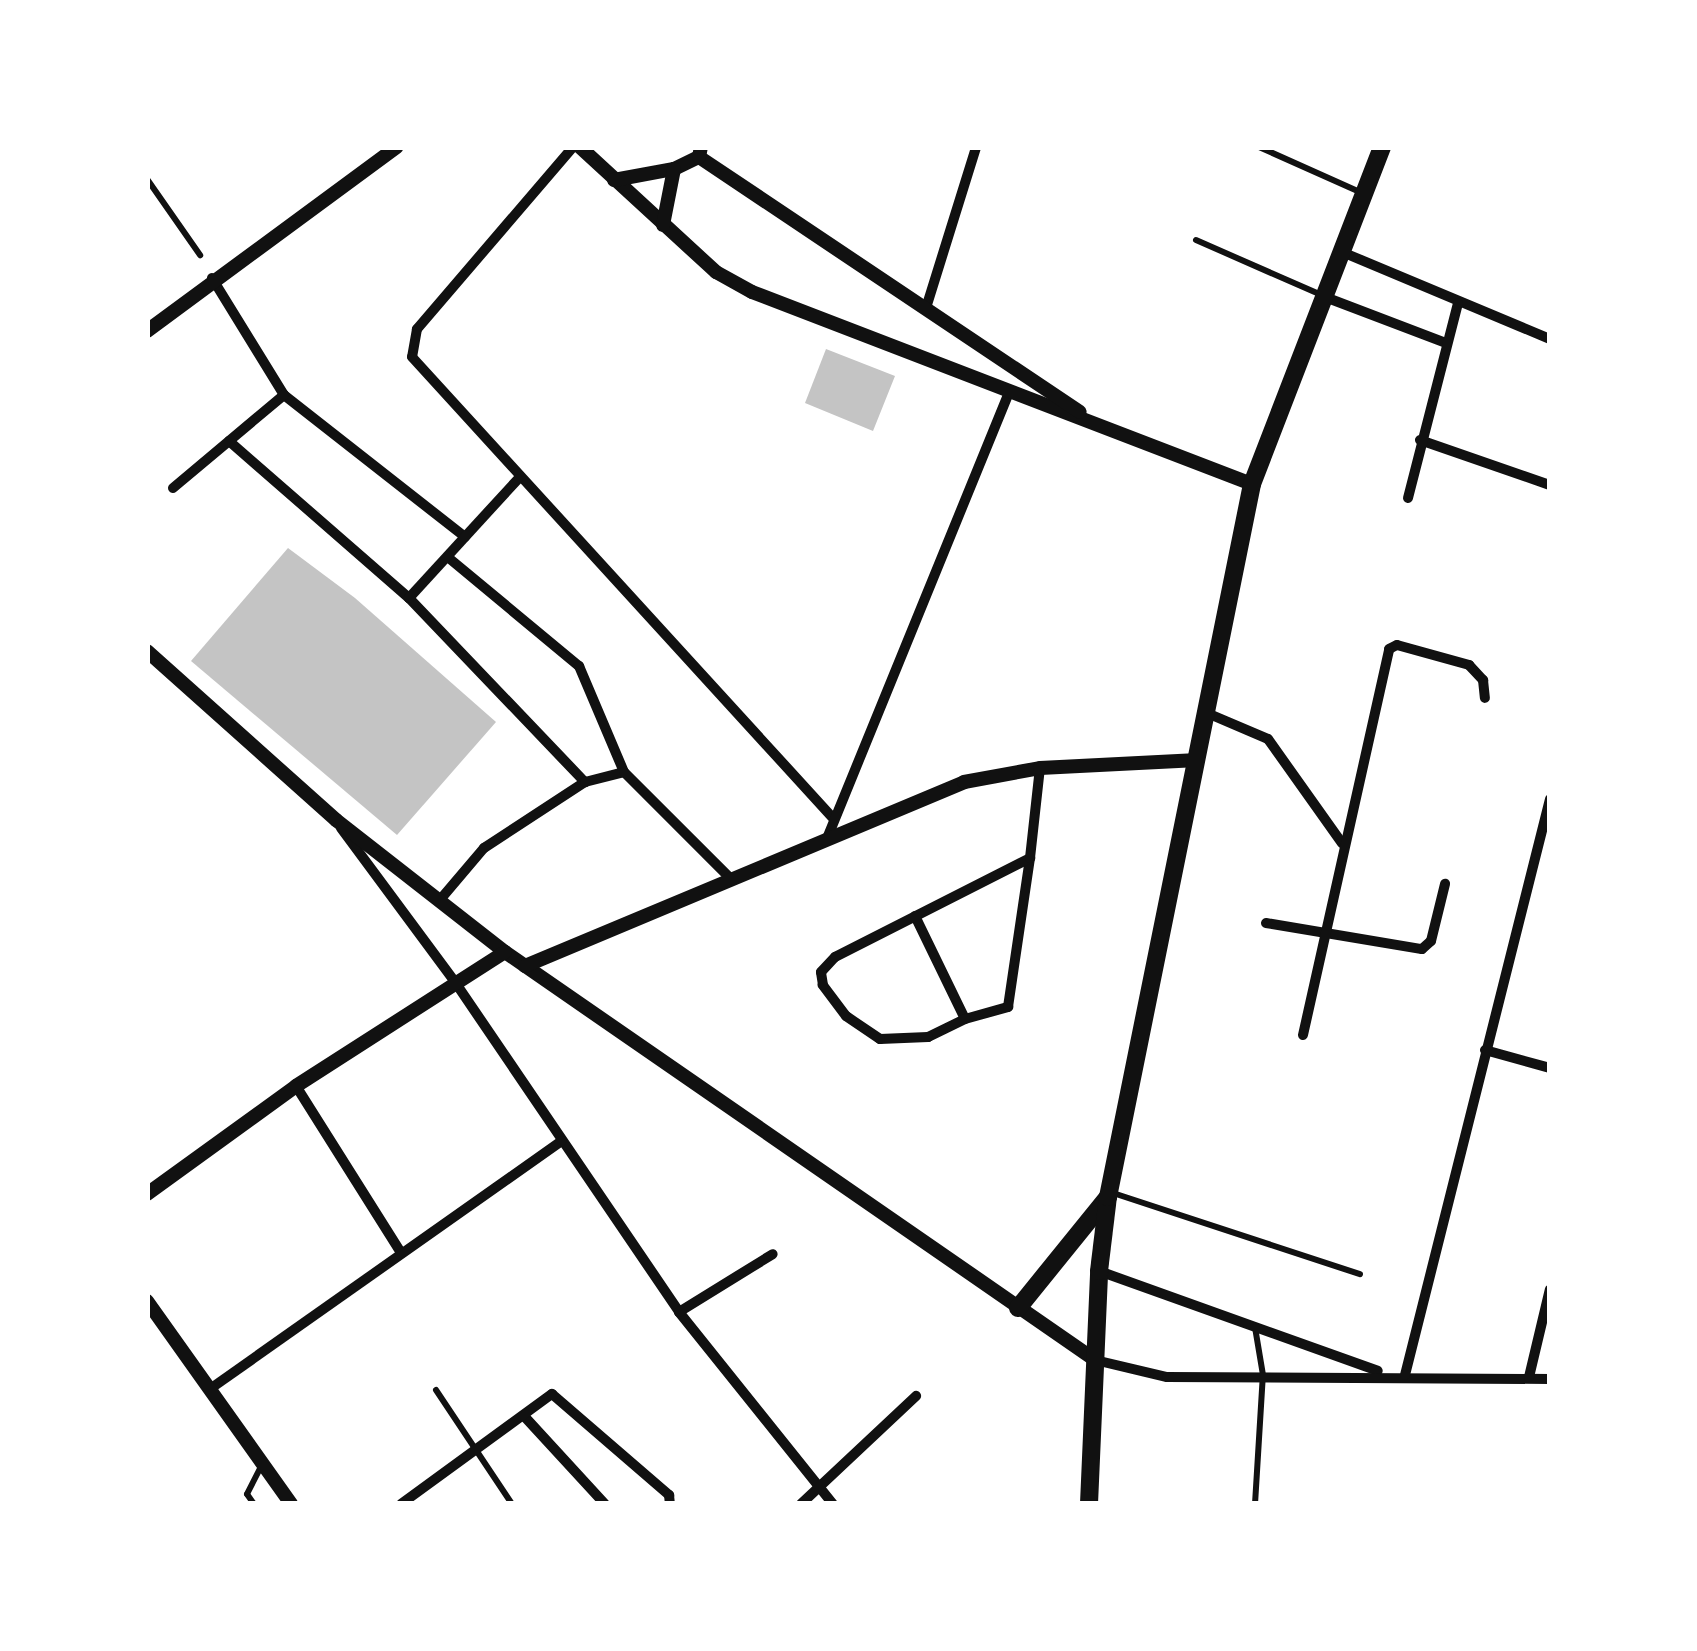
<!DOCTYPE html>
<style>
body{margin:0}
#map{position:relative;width:1697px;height:1651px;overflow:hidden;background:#fff;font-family:Manrope,sans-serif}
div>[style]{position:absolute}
.building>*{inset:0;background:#c4c4c4}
.service>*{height:6px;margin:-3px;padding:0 3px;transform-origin:3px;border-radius:3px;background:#111}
.minor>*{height:10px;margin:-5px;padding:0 5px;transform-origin:5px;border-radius:5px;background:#111}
.tertiary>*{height:14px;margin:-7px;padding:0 7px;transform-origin:7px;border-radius:7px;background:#111}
.primary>*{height:18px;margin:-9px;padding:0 9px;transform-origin:9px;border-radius:9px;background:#111}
span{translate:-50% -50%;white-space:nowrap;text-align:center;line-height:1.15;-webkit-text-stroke:12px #fff;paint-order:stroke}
.frame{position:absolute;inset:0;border:150px solid #fff;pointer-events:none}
</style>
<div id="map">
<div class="building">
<div style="clip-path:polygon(826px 349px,895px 376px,873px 431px,805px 403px)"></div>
<div style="clip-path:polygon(288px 548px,355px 598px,496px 722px,397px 835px,191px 661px)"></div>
</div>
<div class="service">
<div style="left:1259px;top:147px;width:111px;rotate:24deg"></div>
<div style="left:147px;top:179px;width:93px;rotate:55.1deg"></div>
<div style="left:1196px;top:240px;width:134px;rotate:23.7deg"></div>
<div style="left:1113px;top:1193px;width:260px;rotate:18.2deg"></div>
<div style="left:436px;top:1390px;width:137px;rotate:56.3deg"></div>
<div style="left:254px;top:1504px;width:12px;rotate:-125deg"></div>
<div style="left:247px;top:1494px;width:31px;rotate:-63deg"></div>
<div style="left:1255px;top:1504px;width:129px;rotate:-86.5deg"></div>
<div style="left:1263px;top:1375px;width:49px;rotate:-99.5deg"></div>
</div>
<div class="minor">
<div style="left:573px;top:147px;width:240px;rotate:130.6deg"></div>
<div style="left:417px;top:329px;width:28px;rotate:100deg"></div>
<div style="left:412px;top:357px;width:623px;rotate:47.6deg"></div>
<div style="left:1342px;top:252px;width:225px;rotate:22.7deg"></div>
<div style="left:212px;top:278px;width:137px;rotate:58.4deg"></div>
<div style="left:284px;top:395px;width:230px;rotate:38.1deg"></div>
<div style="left:1325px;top:297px;width:129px;rotate:20.8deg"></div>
<div style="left:926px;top:308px;width:169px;rotate:-72.7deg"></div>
<div style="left:1420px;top:440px;width:138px;rotate:19.1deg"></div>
<div style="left:229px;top:441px;width:239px;rotate:41.1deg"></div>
<div style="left:409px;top:598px;width:255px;rotate:46.3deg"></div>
<div style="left:173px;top:488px;width:145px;rotate:-40deg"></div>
<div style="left:1408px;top:498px;width:201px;rotate:-75.6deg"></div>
<div style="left:450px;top:559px;width:168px;rotate:39.7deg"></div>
<div style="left:579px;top:666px;width:115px;rotate:67deg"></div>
<div style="left:409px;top:598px;width:161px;rotate:-47.5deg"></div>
<div style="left:1207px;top:713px;width:66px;rotate:23.1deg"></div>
<div style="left:1268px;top:739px;width:128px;rotate:54.6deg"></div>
<div style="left:341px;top:828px;width:192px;rotate:53.5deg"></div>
<div style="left:455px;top:982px;width:399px;rotate:55.8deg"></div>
<div style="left:679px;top:1312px;width:246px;rotate:51.3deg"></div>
<div style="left:828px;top:836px;width:479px;rotate:-67.8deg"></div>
<div style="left:439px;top:901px;width:70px;rotate:-49.7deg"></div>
<div style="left:484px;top:848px;width:121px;rotate:-33.2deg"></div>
<div style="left:585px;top:782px;width:40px;rotate:-14.4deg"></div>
<div style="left:624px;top:772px;width:148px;rotate:45deg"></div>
<div style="left:915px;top:916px;width:114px;rotate:64.1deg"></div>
<div style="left:965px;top:1019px;width:45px;rotate:-15.6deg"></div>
<div style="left:1008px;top:1007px;width:151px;rotate:-81.6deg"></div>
<div style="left:1266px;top:923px;width:158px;rotate:9.5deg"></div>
<div style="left:1422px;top:949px;width:12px;rotate:-42deg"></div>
<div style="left:1431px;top:941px;width:59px;rotate:-76.2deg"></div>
<div style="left:965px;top:1019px;width:41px;rotate:154.1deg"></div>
<div style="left:928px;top:1037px;width:48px;rotate:177.6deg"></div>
<div style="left:880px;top:1039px;width:41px;rotate:-145.9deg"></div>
<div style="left:846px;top:1016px;width:39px;rotate:-127deg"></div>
<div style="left:823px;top:985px;width:13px;rotate:-99deg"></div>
<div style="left:821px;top:972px;width:21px;rotate:-47deg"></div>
<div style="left:835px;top:957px;width:219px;rotate:-26.9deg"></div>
<div style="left:1030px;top:858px;width:91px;rotate:-83.7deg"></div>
<div style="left:1303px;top:1035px;width:395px;rotate:-77.4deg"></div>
<div style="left:1389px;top:649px;width:9px;rotate:-27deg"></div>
<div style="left:1397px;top:645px;width:75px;rotate:15.5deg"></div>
<div style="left:1469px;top:665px;width:21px;rotate:47deg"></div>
<div style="left:1483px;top:680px;width:18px;rotate:84deg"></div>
<div style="left:1485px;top:1050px;width:67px;rotate:15.5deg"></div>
<div style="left:296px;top:1086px;width:195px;rotate:57.8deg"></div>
<div style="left:1099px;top:1271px;width:296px;rotate:19.7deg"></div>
<div style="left:679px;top:1312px;width:110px;rotate:-31.7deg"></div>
<div style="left:1095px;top:1360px;width:74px;rotate:13.3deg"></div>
<div style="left:1167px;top:1377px;width:383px;rotate:0.3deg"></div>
<div style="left:1405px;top:1375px;width:594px;rotate:-75.87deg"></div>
<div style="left:1529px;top:1377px;width:90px;rotate:-76.6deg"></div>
<div style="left:210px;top:1389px;width:430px;rotate:-35.2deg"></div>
<div style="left:524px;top:1416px;width:120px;rotate:47.4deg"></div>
<div style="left:401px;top:1504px;width:187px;rotate:-36.1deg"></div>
<div style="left:552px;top:1394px;width:155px;rotate:40.8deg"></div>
<div style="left:669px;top:1495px;width:9px;rotate:84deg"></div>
<div style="left:801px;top:1504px;width:158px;rotate:-43.2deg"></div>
</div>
<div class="tertiary">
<div style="left:580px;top:147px;width:185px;rotate:42.6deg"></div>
<div style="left:716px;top:272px;width:41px;rotate:29.1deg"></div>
<div style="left:752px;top:292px;width:536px;rotate:21.01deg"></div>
<div style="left:699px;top:157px;width:458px;rotate:33.8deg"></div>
<div style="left:614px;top:180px;width:61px;rotate:-10.4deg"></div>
<div style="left:674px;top:169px;width:28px;rotate:-26deg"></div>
<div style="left:699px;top:157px;width:10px;rotate:-79deg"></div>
<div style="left:663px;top:225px;width:57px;rotate:-78.9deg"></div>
<div style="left:147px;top:331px;width:310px;rotate:-36.4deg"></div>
<div style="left:147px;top:651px;width:254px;rotate:41.8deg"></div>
<div style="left:336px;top:820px;width:214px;rotate:38deg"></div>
<div style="left:505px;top:952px;width:717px;rotate:34.66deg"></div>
<div style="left:525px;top:966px;width:476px;rotate:-22.7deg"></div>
<div style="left:964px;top:782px;width:77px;rotate:-10.4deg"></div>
<div style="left:1040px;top:768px;width:158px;rotate:-2.9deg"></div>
<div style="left:147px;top:1194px;width:184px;rotate:-35.9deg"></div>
<div style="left:296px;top:1086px;width:248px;rotate:-32.7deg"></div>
<div style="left:147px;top:1301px;width:249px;rotate:54.6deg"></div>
</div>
<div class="primary">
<div style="left:1018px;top:1308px;width:143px;rotate:-51deg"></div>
<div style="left:1089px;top:1504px;width:233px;rotate:-87.5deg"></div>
<div style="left:1099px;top:1271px;width:75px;rotate:-83.1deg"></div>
<div style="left:1108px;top:1197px;width:727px;rotate:-78.58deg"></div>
<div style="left:1252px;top:484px;width:361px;rotate:-68.9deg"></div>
</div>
<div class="frame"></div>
</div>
